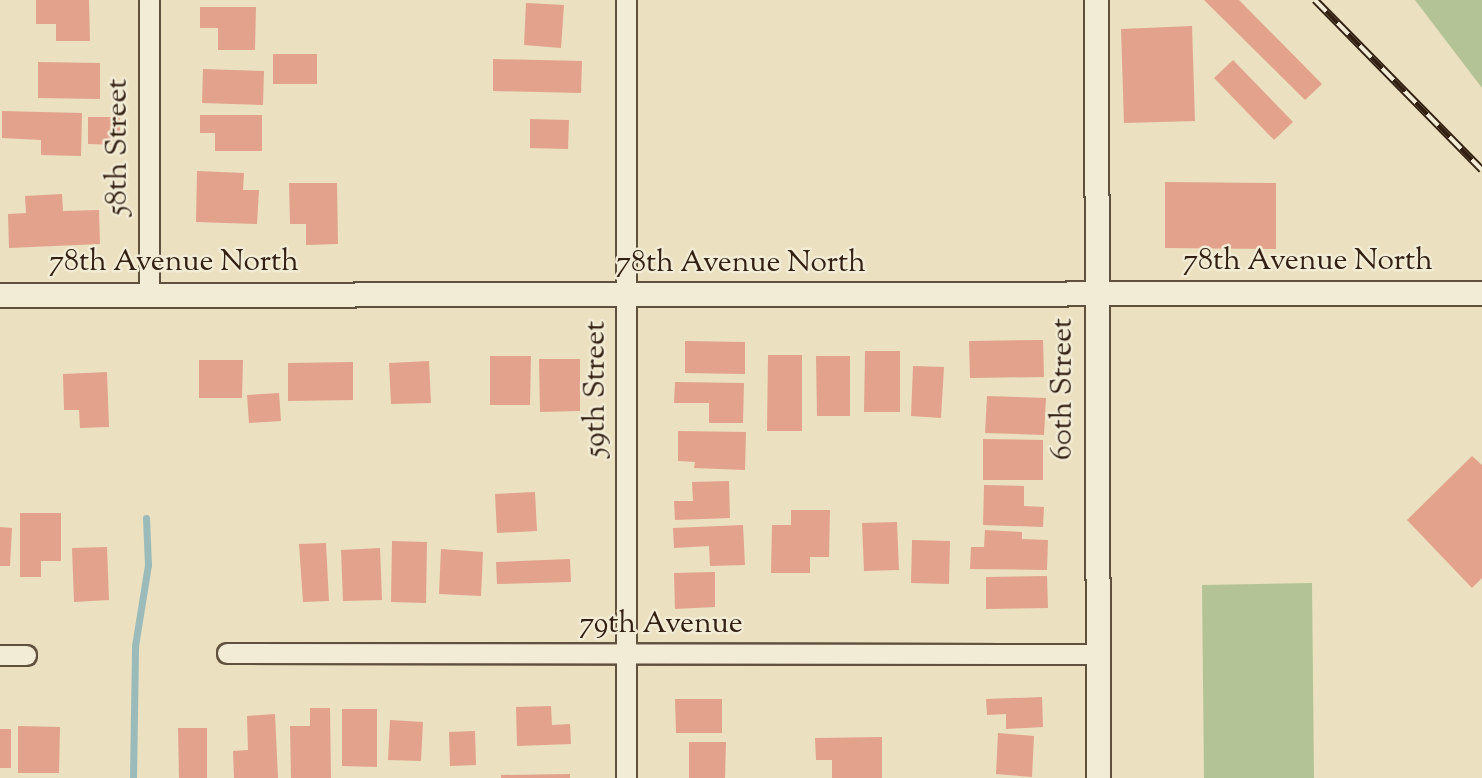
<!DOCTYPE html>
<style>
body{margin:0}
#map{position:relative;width:1482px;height:778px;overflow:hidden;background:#ebe0bf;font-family:"Sorts Mill Goudy",serif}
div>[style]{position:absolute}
.green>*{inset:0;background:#b3c395}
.stream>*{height:7px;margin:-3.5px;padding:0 3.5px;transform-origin:3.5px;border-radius:3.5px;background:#9bbbbb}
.building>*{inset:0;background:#e3a28c}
.roads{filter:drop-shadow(2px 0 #60503e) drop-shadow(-2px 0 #60503e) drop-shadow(0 2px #60503e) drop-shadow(0 -2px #60503e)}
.minor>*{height:19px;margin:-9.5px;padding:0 9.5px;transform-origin:9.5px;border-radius:9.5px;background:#f2ebd5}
.tertiary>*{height:23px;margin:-11.5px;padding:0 11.5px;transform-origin:11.5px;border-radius:11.5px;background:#f2ebd5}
.rail>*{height:8px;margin-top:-4px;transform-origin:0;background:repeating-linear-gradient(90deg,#f2ebd5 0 16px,#322013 0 32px);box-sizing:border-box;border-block:2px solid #322013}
span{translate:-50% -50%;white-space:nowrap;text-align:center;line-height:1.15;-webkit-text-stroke:5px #f2ebd5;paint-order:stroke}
.street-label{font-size:30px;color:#322013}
</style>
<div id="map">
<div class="green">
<div style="clip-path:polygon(1415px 0,1482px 0,1482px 88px)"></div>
<div style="clip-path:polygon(1312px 583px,1314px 778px,1204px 778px,1202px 585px)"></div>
</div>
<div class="stream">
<div style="left:133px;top:778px;width:132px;rotate:-89.1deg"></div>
<div style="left:135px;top:646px;width:82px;rotate:-80.9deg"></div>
<div style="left:148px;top:565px;width:47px;rotate:-92.4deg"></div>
</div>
<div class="building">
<div style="clip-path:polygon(36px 0,89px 0,90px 41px,56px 41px,56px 24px,36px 24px)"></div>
<div style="clip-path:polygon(1204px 0,1239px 0,1322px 84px,1305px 100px)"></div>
<div style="clip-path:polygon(526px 3px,564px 5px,561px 48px,524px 45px)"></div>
<div style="clip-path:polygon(200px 7px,256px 7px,255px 50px,218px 50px,218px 28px,200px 28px)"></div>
<div style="clip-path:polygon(1192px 26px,1195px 121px,1124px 123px,1121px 29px)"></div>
<div style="clip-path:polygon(273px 54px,317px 54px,317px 84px,273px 84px)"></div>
<div style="clip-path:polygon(493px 59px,582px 61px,581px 93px,493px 91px)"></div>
<div style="clip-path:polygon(1233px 60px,1293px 122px,1274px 140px,1214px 78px)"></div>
<div style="clip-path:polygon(38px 62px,100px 63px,100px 99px,38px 98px)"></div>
<div style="clip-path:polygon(203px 69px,264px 71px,263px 105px,202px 103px)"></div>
<div style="clip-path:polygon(2px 111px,82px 113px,81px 156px,41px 155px,41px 140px,2px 138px)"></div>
<div style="clip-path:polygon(200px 115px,262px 115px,262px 151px,215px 151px,215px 133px,200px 133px)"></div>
<div style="clip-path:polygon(88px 117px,120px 117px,120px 145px,88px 144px)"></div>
<div style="clip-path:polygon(530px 119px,569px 120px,568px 149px,530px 148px)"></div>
<div style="clip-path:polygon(197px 171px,244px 173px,243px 190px,259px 190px,257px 224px,196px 222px)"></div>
<div style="clip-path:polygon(1165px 182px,1276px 183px,1276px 249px,1165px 248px)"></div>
<div style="clip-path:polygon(289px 183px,337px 183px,338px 244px,306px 245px,306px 224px,290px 224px)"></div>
<div style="clip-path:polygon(62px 194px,63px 211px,99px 210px,100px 244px,9px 248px,8px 214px,26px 213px,25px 196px)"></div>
<div style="clip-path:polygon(1043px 340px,1044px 377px,970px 378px,969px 341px)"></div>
<div style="clip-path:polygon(685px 341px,745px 342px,745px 374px,685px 373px)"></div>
<div style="clip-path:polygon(865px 351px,900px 351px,900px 412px,864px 412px)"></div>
<div style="clip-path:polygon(768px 355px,802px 355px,802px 431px,767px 431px)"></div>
<div style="clip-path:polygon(490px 356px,531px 356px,530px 405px,490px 405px)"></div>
<div style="clip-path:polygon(816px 356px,850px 356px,850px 416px,817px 416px)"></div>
<div style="clip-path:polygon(539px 359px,580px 359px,580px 411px,540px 412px)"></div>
<div style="clip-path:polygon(199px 360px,243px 360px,242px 398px,199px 398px)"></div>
<div style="clip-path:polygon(429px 361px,431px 403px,391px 404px,389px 363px)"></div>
<div style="clip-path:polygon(353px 362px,353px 400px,288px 401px,288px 363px)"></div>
<div style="clip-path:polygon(913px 366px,944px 367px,941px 418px,911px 416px)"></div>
<div style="clip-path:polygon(107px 372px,109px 427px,80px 428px,79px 410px,64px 410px,63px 374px)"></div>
<div style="clip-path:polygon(675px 382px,744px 383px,743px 423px,709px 423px,709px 403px,674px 403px)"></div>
<div style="clip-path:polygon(279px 393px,281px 421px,249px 423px,247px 395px)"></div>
<div style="clip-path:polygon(987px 396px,1046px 398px,1044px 435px,985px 433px)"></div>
<div style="clip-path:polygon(678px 431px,746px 432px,745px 470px,694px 468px,695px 462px,678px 461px)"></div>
<div style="clip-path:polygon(983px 439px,1043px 440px,1043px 480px,983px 480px)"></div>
<div style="clip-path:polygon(1472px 456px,1482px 465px,1482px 578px,1472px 588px,1407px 520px)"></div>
<div style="clip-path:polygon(729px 481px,730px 518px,675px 520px,674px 501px,693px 501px,692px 482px)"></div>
<div style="clip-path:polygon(984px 485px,1024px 486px,1024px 506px,1044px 507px,1043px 527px,983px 525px)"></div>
<div style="clip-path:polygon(535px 492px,537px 531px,497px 533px,495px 494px)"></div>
<div style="clip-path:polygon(791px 510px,830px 510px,829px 557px,810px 557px,810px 573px,771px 573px,772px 525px,791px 525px)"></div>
<div style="clip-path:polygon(20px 513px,61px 513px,61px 561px,41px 561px,41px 577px,20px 577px)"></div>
<div style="clip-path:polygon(897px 522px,899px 570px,864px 571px,862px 523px)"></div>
<div style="clip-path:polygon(743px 525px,745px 565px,710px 566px,709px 546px,674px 548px,673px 528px)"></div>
<div style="clip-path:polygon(0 527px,12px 528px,10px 566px,0 566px)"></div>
<div style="clip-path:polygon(985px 530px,1022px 532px,1022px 539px,1048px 540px,1047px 570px,970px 569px,971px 547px,984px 547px)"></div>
<div style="clip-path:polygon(912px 540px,950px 541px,949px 584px,911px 583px)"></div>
<div style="clip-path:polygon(392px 541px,427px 542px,426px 603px,391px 602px)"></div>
<div style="clip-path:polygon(326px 543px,329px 601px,303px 602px,299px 544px)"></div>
<div style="clip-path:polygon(107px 547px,109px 600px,74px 602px,72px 548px)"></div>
<div style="clip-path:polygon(380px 548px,382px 600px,343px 601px,341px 550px)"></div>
<div style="clip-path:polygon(441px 549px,483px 552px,481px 596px,439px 594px)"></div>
<div style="clip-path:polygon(570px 559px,571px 582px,497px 584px,496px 562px)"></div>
<div style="clip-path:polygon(715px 572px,715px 607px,675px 609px,674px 573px)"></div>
<div style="clip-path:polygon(1047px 576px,1048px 608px,986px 609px,986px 577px)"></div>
<div style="clip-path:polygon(1042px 697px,1043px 727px,1006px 729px,1006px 714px,987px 715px,986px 699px)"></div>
<div style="clip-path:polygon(675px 699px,722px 699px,722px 733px,676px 733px)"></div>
<div style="clip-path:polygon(551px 706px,552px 725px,570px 724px,571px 744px,517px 746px,516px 707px)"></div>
<div style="clip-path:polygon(310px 708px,330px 708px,331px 778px,291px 778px,290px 726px,310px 726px)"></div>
<div style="clip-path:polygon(342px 709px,377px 709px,377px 767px,342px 766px)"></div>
<div style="clip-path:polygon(275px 714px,278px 778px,234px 778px,233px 751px,248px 750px,247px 716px)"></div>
<div style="clip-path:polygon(390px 720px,423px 722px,421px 761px,388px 760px)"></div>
<div style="clip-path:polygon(18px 726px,60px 727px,59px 773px,18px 773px)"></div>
<div style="clip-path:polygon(178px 728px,207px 728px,207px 778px,179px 778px)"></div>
<div style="clip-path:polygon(0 729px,11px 729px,11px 768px,0 768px)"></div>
<div style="clip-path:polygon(475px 731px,476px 765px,450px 766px,449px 732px)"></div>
<div style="clip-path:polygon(998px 733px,1034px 736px,1032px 777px,996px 774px)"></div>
<div style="clip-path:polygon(882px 737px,882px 778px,832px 778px,832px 760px,816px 760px,815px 738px)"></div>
<div style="clip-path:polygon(689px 742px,726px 742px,725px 778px,689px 778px)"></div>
<div style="clip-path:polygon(570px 774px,570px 778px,501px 778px,501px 775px)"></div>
</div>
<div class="roads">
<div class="minor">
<div style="left:149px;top:0;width:294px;rotate:90deg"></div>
<div style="left:626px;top:0;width:778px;rotate:90deg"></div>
<div style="left:227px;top:653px;width:868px;rotate:0.07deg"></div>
<div style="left:0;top:655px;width:26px"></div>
</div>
<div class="tertiary">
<div style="left:1096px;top:0;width:778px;rotate:89.85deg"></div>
<div style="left:0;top:295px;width:1482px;rotate:-0.08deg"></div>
</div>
</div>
<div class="rail">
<div style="left:1315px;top:0;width:238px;rotate:45.5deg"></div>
</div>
<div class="street-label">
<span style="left:119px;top:147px;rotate:-90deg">58th Street</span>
<span style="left:1308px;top:262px">78th Avenue North</span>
<span style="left:174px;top:263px">78th Avenue North</span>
<span style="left:741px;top:264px">78th Avenue North</span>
<span style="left:597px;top:389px;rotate:-90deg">59th Street</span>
<span style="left:1064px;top:389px;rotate:-90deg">60th Street</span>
<span style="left:661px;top:625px">79th Avenue</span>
</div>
</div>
